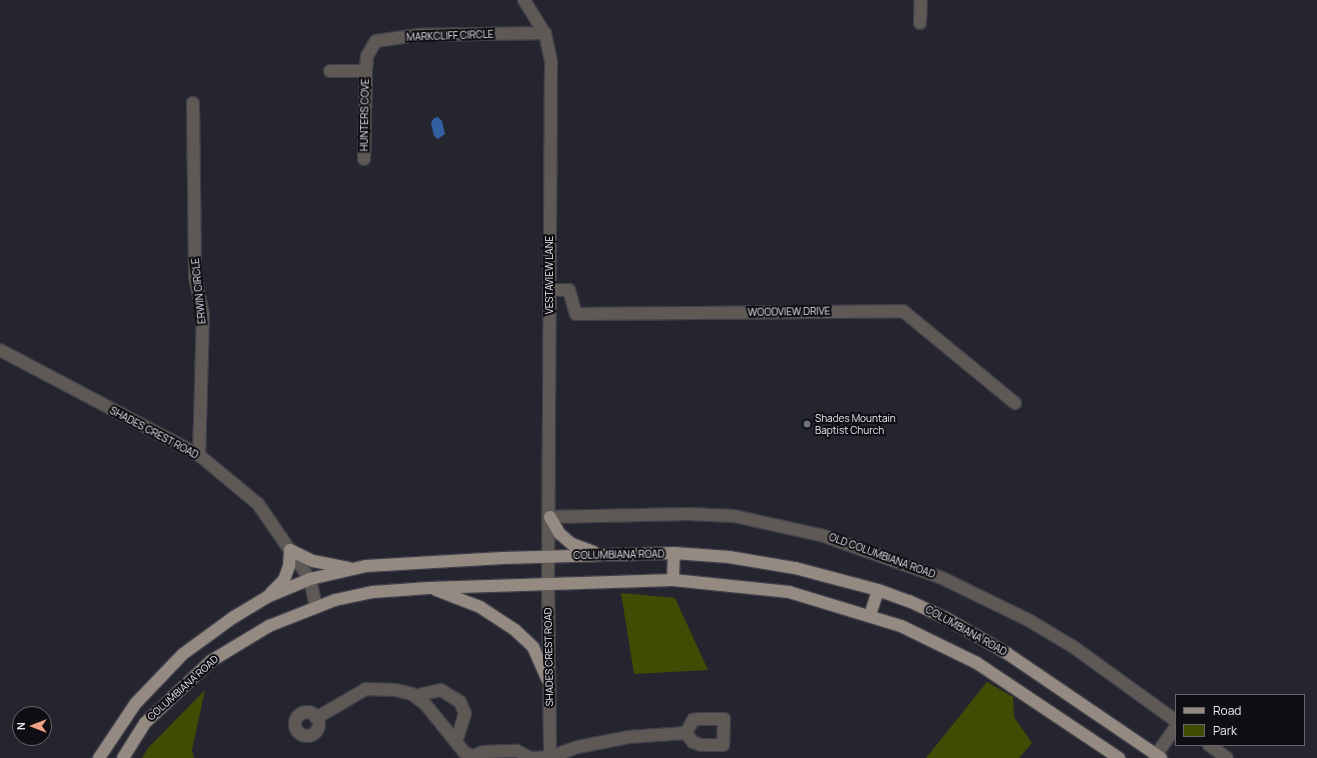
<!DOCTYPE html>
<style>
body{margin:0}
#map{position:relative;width:1317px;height:758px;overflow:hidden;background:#252530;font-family:Manrope,sans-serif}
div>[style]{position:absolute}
.green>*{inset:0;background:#404c04}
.water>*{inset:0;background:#315fa0}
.roads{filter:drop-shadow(1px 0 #40404b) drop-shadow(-1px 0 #40404b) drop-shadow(0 1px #40404b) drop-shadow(0 -1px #40404b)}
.minor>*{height:12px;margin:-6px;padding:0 6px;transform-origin:6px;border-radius:6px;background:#5e5954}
.minor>.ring{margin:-6px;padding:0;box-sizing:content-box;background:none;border:12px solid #5e5954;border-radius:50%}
.major>*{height:12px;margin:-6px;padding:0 6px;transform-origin:6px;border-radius:6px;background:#958a82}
.dots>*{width:11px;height:11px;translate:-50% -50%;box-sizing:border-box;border:2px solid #0f0e13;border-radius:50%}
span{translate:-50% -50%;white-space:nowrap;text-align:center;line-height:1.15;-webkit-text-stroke:4px #0f0e13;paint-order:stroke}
.street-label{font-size:10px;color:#e9e9f0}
.poi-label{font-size:10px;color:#e9e9f0}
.left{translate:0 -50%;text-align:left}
.legend{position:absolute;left:1175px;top:694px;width:130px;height:52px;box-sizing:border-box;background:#0f0e13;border:1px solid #66666b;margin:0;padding:5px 7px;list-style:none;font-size:12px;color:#e9e9f0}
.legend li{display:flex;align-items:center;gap:8px;height:20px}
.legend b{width:20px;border:1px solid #66666b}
.north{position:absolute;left:12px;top:706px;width:40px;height:40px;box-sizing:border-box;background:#0f0e13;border:1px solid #66666b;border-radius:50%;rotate:270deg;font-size:11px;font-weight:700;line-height:16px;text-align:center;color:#e9e9f0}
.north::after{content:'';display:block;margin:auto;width:14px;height:18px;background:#f39f84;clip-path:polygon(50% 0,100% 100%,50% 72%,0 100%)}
</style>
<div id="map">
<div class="green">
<div style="clip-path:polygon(621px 593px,675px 598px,708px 670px,634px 674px)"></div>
<div style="clip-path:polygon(987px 682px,1013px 697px,1014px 717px,1032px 743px,1019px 758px,926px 758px)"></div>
<div style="clip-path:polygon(205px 690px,192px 750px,194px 758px,142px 758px,148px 748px)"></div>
</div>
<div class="water">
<div style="clip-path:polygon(438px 117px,442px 121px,445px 134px,438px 139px,434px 136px,431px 123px,434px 118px)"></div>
</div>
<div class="roads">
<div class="minor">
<div style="left:524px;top:0;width:39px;rotate:58deg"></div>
<div style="left:545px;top:33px;width:30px;rotate:78deg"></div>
<div style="left:551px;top:62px;width:521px;rotate:90.33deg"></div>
<div style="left:548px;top:583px;width:175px;rotate:89.3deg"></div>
<div style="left:920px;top:23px;width:23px;rotate:-88deg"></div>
<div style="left:330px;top:71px;width:36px"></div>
<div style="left:193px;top:103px;width:174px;rotate:89.3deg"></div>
<div style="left:195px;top:277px;width:39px;rotate:78deg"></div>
<div style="left:203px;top:315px;width:140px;rotate:91.6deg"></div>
<div style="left:364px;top:159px;width:88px;rotate:-88.7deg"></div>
<div style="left:366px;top:71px;width:15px;rotate:-86deg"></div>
<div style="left:367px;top:56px;width:17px;rotate:-59deg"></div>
<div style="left:376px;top:41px;width:41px;rotate:-8.3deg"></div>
<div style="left:417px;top:35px;width:128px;rotate:-0.9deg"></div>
<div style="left:549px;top:290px;width:20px"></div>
<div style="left:569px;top:290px;width:25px;rotate:74deg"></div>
<div style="left:576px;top:314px;width:327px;rotate:-0.5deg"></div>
<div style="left:903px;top:311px;width:145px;rotate:39.4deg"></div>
<div style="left:0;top:350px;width:225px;rotate:27.8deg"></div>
<div style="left:199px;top:455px;width:77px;rotate:39.7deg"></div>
<div style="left:258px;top:504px;width:91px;rotate:55.3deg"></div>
<div style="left:310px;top:579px;width:29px;rotate:78deg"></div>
<div style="left:550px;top:517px;width:138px;rotate:-1.2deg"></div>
<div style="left:688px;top:514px;width:46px;rotate:2.5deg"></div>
<div style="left:734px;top:516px;width:92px;rotate:12.5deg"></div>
<div style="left:824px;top:536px;width:125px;rotate:19.6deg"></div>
<div style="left:942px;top:578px;width:98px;rotate:26deg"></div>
<div style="left:1030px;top:621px;width:49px;rotate:30.8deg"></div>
<div style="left:1072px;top:646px;width:128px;rotate:35.8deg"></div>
<div style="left:417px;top:698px;width:6px;rotate:-39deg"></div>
<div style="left:422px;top:694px;width:19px;rotate:-12deg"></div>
<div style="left:441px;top:690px;width:22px;rotate:32deg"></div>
<div style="left:460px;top:702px;width:12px;rotate:66deg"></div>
<div style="left:465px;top:713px;width:30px;rotate:107deg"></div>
<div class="ring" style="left:295px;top:712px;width:12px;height:12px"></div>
<div style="left:316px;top:718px;width:58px;rotate:-30.1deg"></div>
<div style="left:366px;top:689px;width:30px;rotate:2deg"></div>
<div style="left:396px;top:690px;width:16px;rotate:14deg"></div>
<div style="left:412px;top:694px;width:18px;rotate:38deg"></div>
<div style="left:426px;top:705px;width:60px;rotate:51deg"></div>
<div style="left:464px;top:752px;width:13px;rotate:27deg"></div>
<div style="left:700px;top:719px;width:24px"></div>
<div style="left:724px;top:719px;width:26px;rotate:92deg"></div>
<div style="left:723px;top:745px;width:22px;rotate:180deg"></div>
<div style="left:701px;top:745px;width:9px;rotate:-159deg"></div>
<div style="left:693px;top:742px;width:11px;rotate:-128deg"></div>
<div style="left:686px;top:733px;width:15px;rotate:-62deg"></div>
<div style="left:693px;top:720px;width:7px;rotate:-8deg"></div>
<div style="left:1209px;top:745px;width:22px;rotate:36deg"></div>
<div style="left:474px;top:756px;width:10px;rotate:-24deg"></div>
<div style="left:483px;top:752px;width:34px;rotate:-2deg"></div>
<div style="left:517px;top:751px;width:16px;rotate:27deg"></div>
<div style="left:530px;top:758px;width:20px;rotate:-3deg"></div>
<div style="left:550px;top:757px;width:30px;rotate:-20deg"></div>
<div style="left:578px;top:747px;width:52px;rotate:-11.1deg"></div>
<div style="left:629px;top:737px;width:57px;rotate:-4deg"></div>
<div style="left:1154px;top:758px;width:39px;rotate:-55deg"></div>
</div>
<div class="major">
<div style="left:550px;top:517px;width:20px;rotate:60deg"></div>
<div style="left:560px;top:534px;width:16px;rotate:40deg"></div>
<div style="left:572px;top:544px;width:23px;rotate:20deg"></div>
<div style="left:673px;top:580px;width:27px;rotate:-88deg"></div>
<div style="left:436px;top:590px;width:47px;rotate:21.1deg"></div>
<div style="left:480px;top:607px;width:42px;rotate:33.3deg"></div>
<div style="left:515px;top:630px;width:25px;rotate:43deg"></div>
<div style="left:533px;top:647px;width:36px;rotate:66deg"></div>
<div style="left:271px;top:593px;width:18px;rotate:-45deg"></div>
<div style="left:284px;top:580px;width:15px;rotate:-70deg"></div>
<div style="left:289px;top:566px;width:16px;rotate:-86deg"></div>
<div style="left:290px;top:550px;width:25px;rotate:26deg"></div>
<div style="left:313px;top:561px;width:36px;rotate:11deg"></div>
<div style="left:870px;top:615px;width:26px;rotate:-72deg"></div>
<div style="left:99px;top:758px;width:66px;rotate:-56.1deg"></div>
<div style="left:136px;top:703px;width:68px;rotate:-46.2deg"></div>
<div style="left:183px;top:654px;width:63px;rotate:-36deg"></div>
<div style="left:234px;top:617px;width:39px;rotate:-31deg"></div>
<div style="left:267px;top:597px;width:47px;rotate:-22.7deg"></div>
<div style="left:310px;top:579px;width:57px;rotate:-13.1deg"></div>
<div style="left:366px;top:566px;width:137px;rotate:-3.3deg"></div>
<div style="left:503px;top:558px;width:171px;rotate:-1.7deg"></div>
<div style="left:674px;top:553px;width:55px;rotate:4.2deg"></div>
<div style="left:729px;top:557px;width:67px;rotate:9.5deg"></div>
<div style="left:795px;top:568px;width:86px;rotate:14.8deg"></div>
<div style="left:878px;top:590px;width:33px;rotate:20deg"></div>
<div style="left:909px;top:601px;width:38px;rotate:25deg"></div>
<div style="left:944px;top:617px;width:74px;rotate:30deg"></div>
<div style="left:1008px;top:654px;width:185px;rotate:34.2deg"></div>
<div style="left:123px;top:758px;width:41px;rotate:-57.8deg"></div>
<div style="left:145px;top:723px;width:91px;rotate:-43.2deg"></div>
<div style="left:211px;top:661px;width:68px;rotate:-31.1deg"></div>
<div style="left:269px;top:626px;width:71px;rotate:-21.5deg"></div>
<div style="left:335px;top:600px;width:39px;rotate:-12deg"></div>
<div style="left:373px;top:592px;width:56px;rotate:-4.1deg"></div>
<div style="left:429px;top:588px;width:244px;rotate:-1.9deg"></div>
<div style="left:673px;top:580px;width:117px;rotate:5.9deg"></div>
<div style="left:789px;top:592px;width:117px;rotate:16.9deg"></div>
<div style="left:901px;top:626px;width:85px;rotate:26deg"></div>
<div style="left:977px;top:663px;width:171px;rotate:33.8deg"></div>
</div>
</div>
<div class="dots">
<div style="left:807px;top:424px;background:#6b7280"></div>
</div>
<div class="street-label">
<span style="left:450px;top:36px;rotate:-2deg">MARKCLIFF CIRCLE</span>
<span style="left:365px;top:115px;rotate:-89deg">HUNTERS COVE</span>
<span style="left:550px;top:275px;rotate:-90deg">VESTAVIEW LANE</span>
<span style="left:199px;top:291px;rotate:-96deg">ERWIN CIRCLE</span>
<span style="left:789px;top:312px;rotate:-1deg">WOODVIEW DRIVE</span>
<span style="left:154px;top:433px;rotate:28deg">SHADES CREST ROAD</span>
<span style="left:619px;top:555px;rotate:-1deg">COLUMBIANA ROAD</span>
<span style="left:882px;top:556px;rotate:20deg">OLD COLUMBIANA ROAD</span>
<span style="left:966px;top:631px;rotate:29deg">COLUMBIANA ROAD</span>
<span style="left:549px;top:657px;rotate:-91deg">SHADES CREST ROAD</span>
<span style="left:183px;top:688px;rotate:-42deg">COLUMBIANA ROAD</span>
</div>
<div class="poi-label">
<span class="left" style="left:815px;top:424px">Shades Mountain<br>Baptist Church</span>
</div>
<ul class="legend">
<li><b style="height:5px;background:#958a82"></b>Road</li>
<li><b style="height:11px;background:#404c04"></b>Park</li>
</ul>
<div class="north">N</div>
</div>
